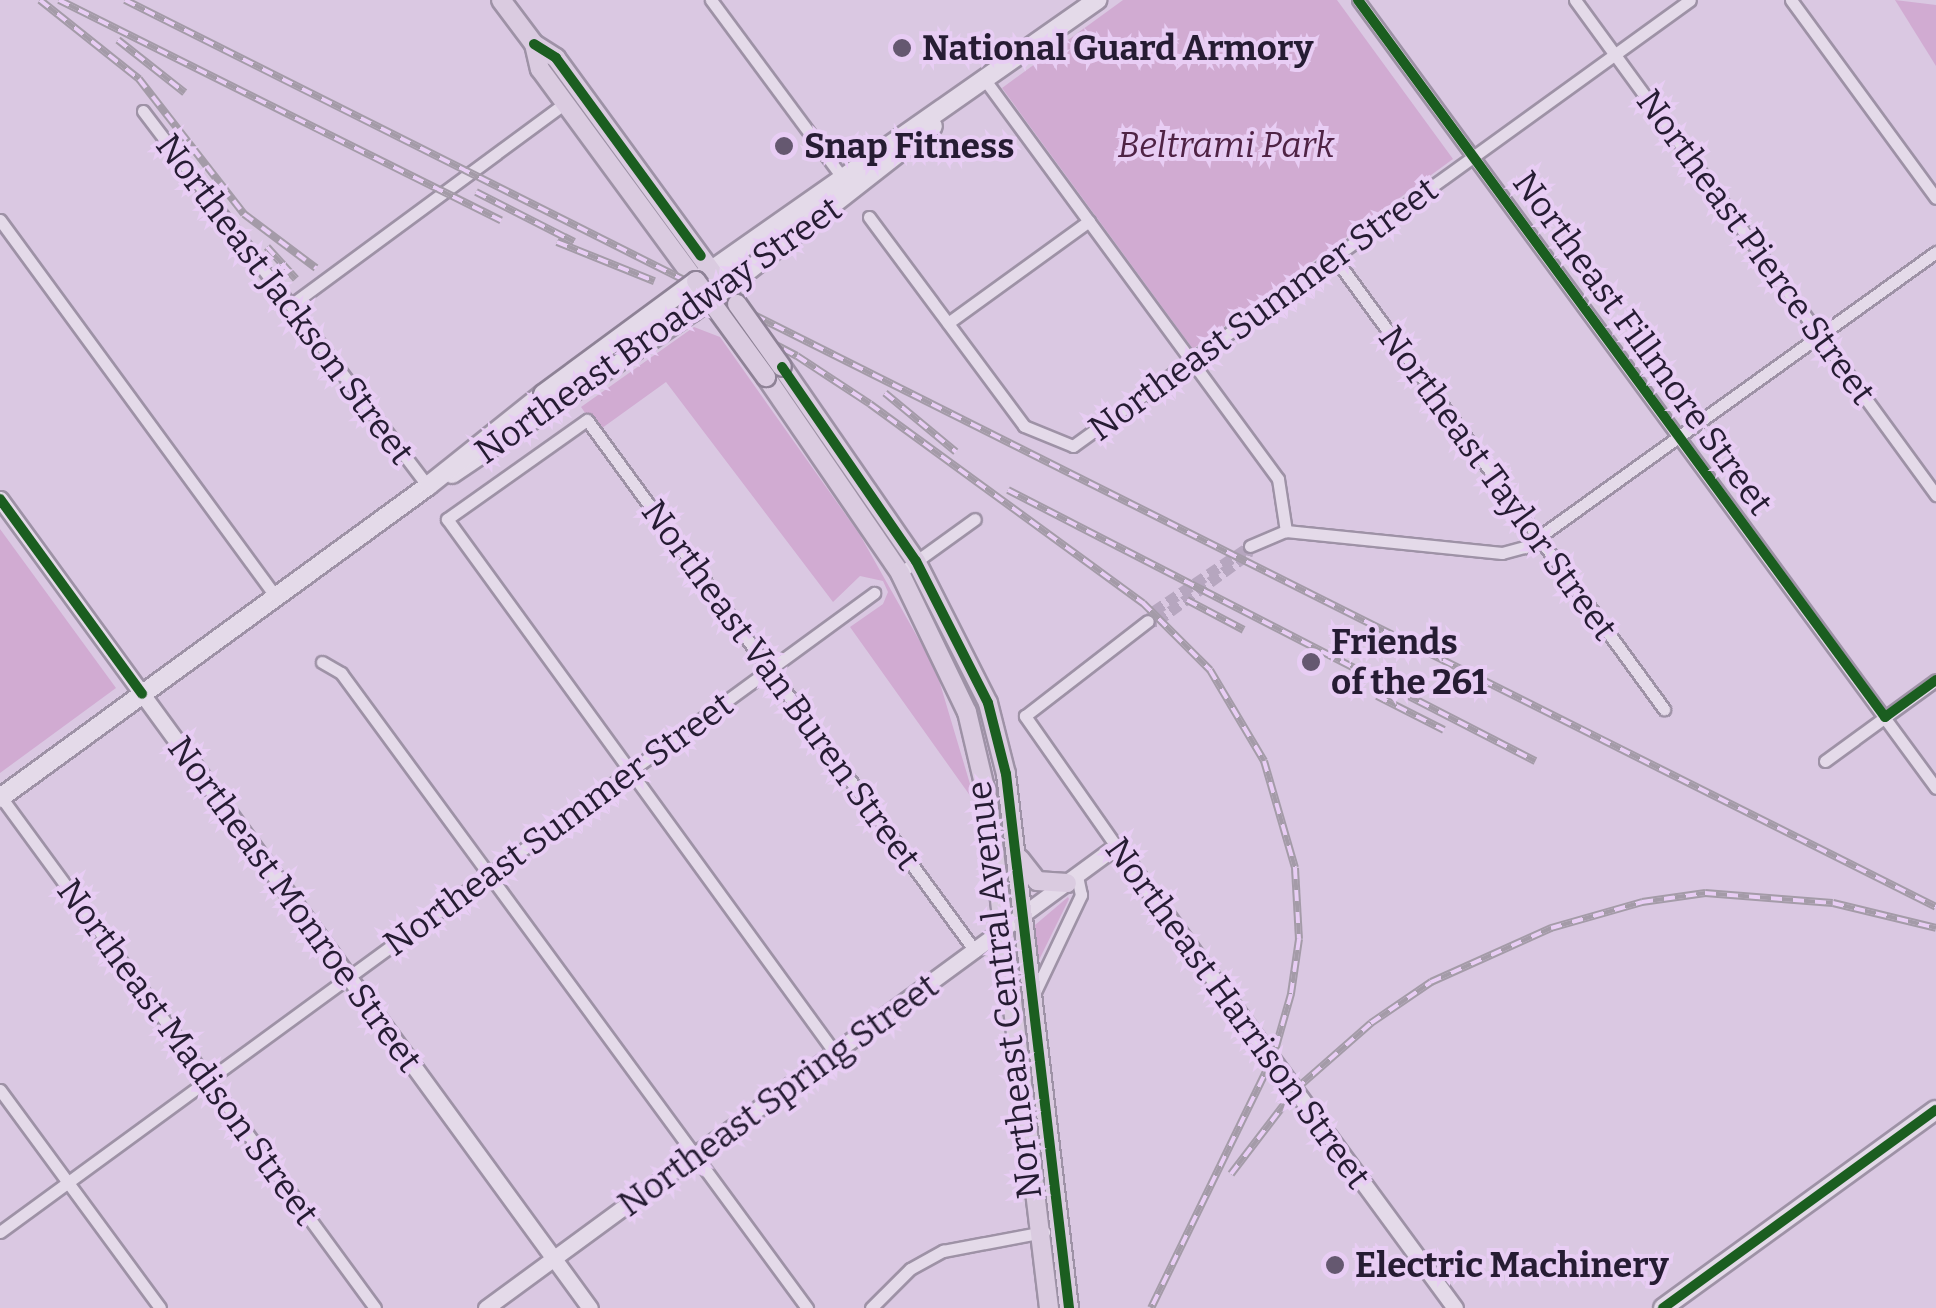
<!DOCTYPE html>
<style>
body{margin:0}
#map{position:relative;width:1936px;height:1308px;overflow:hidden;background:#dac8e2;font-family:Bitter,serif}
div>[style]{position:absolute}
.green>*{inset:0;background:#d1abd2}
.minor-tunnel>*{height:11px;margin-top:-5.5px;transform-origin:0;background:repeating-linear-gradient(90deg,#b6a6bf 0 11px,transparent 0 16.5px)}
.roads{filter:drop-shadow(2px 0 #9e92a6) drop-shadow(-2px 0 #9e92a6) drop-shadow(0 2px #9e92a6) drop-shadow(0 -2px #9e92a6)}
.minor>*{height:11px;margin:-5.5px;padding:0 5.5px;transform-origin:5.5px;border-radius:5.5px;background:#e4dae9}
.tertiary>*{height:15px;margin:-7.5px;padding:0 7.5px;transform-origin:7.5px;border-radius:7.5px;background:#e4dae9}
.secondary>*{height:18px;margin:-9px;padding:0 9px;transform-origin:9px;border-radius:9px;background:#e4dae9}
.primary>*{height:18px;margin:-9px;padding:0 9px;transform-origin:9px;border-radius:9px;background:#dacbe0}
.rail>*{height:8px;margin-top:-4px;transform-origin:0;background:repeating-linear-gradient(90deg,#e8cdf4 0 11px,#a49ba8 0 22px);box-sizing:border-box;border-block:2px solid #a49ba8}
.bridges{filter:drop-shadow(2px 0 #8e8296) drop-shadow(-2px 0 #8e8296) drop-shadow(0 2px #8e8296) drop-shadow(0 -2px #8e8296)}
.secondary-bridge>*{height:18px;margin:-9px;padding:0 9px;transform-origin:9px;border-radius:9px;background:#e4dae9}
.primary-bridge>*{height:18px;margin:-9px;padding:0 9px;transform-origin:9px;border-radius:9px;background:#dacbe0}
.cycleway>*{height:10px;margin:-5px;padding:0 5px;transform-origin:5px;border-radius:5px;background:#1b5e20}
.dots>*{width:28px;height:28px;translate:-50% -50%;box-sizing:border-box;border:5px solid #e8cdf4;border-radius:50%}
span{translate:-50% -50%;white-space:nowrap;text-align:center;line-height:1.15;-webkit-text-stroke:8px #e8cdf4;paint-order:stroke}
.poi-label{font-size:35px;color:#261c33;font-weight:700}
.left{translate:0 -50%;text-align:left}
.park-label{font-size:35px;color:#4f2345;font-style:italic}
.street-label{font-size:35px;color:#261c33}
</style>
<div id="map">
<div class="green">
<div style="clip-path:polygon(1123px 0,1337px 0,1453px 159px,1193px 349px,1002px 88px)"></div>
<div style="clip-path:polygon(1895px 0,1936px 5px,1936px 66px)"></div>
<div style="clip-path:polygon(694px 327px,720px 337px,860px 535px,936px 670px,976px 804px,850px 627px,883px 604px,888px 592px,883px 581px,860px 576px,833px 602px,666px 382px,598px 431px,581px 407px)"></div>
<div style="clip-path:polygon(0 529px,116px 688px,0 773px)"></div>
<div style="clip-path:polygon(1068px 897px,1069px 899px,1038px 962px,1035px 925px)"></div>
</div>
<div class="minor-tunnel">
<div style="left:1148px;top:621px;width:9px"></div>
<div style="left:1157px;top:621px;width:112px;rotate:-36.3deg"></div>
<div style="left:1247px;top:555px;width:9px;rotate:-72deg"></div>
<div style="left:1148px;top:621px;width:12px;rotate:-59deg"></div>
<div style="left:1154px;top:611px;width:116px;rotate:-34.1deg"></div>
</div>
<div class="roads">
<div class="minor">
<div style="left:711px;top:0;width:220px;rotate:53.5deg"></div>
<div style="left:1358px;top:0;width:977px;rotate:53.74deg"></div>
<div style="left:1575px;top:0;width:613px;rotate:53.9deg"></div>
<div style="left:1791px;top:0;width:245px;rotate:53.8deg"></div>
<div style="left:985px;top:80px;width:495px;rotate:53.7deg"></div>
<div style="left:1278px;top:479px;width:53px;rotate:81.3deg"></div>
<div style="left:143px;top:111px;width:471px;rotate:52.8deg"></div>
<div style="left:869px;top:217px;width:260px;rotate:53.4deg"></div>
<div style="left:1024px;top:426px;width:53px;rotate:22.2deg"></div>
<div style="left:1073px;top:446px;width:761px;rotate:-35.86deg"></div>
<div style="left:0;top:220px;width:467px;rotate:53.8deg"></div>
<div style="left:1334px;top:257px;width:560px;rotate:53.87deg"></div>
<div style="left:291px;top:305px;width:339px;rotate:-36.4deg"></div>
<div style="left:948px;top:323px;width:174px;rotate:-35.9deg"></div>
<div style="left:1250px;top:546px;width:39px;rotate:-23deg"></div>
<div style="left:1286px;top:531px;width:217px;rotate:5.8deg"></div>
<div style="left:1502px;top:553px;width:24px;rotate:-15deg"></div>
<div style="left:1525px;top:547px;width:506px;rotate:-35.67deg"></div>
<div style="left:900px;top:573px;width:92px;rotate:-35.8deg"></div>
<div style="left:322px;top:662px;width:22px;rotate:30deg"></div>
<div style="left:341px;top:673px;width:788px;rotate:53.73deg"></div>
<div style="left:1825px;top:761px;width:137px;rotate:-36.1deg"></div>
<div style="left:1px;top:797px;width:633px;rotate:53.8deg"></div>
<div style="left:1116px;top:846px;width:159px;rotate:-125deg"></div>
<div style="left:1025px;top:716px;width:155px;rotate:-37.7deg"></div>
<div style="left:1034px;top:994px;width:110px;rotate:-64.6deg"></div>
<div style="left:1081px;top:895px;width:19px;rotate:-102deg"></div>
<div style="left:835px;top:1053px;width:660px;rotate:-126deg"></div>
<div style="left:447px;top:519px;width:171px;rotate:-35.3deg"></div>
<div style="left:587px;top:420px;width:658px;rotate:53.84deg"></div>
<div style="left:0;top:1090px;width:270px;rotate:53.7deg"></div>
<div style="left:0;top:1232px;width:1083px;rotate:-36.17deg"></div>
<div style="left:871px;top:1308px;width:55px;rotate:-45deg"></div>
<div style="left:910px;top:1269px;width:38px;rotate:-29deg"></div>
<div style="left:943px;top:1251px;width:103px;rotate:-10.7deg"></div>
</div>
<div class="tertiary">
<div style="left:0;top:499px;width:1001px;rotate:53.9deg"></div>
<div style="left:486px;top:1308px;width:781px;rotate:-36.25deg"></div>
<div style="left:1116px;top:846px;width:573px;rotate:53.73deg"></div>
</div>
<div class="secondary">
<div style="left:696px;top:281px;width:490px;rotate:-35deg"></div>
<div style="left:725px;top:289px;width:264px;rotate:-38.1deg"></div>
<div style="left:452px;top:474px;width:290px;rotate:-34deg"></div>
<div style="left:0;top:798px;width:530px;rotate:-36.09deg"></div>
<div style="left:428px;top:486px;width:147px;rotate:-38.7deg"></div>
<div style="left:1663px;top:1308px;width:337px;rotate:-36deg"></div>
</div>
<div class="primary">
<div style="left:501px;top:0;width:55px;rotate:53.1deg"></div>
<div style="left:534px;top:44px;width:26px;rotate:32deg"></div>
<div style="left:556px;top:58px;width:298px;rotate:53.9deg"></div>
<div style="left:534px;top:44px;width:26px;rotate:77deg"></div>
<div style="left:540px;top:69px;width:263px;rotate:53.7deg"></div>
<div style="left:782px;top:367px;width:236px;rotate:55.4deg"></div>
<div style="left:916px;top:561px;width:159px;rotate:63.1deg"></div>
<div style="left:988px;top:703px;width:73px;rotate:75.8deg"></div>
<div style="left:1006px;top:774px;width:538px;rotate:83.27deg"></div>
<div style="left:766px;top:377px;width:237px;rotate:55.6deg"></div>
<div style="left:900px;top:573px;width:154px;rotate:64.3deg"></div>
<div style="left:967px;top:712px;width:91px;rotate:76.7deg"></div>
<div style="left:988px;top:801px;width:511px;rotate:83.14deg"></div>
<div style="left:1020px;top:859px;width:28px;rotate:52deg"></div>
<div style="left:1037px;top:881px;width:30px;rotate:4deg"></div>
</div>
</div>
<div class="rail">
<div style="left:40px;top:0;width:127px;rotate:38.6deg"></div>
<div style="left:139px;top:79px;width:171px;rotate:52.1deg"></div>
<div style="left:244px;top:214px;width:90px;rotate:36.9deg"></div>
<div style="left:59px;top:0;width:494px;rotate:26.5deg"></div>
<div style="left:125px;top:0;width:2025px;rotate:26.6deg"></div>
<div style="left:118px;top:40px;width:85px;rotate:38.3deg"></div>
<div style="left:476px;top:192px;width:110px;rotate:27deg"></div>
<div style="left:557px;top:242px;width:105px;rotate:21.9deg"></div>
<div style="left:267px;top:247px;width:43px;rotate:47.8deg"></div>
<div style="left:686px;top:298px;width:125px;rotate:27.6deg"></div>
<div style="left:797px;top:356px;width:87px;rotate:33.3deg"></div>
<div style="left:870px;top:404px;width:338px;rotate:36.1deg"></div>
<div style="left:1143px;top:603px;width:95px;rotate:45deg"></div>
<div style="left:1210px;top:670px;width:106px;rotate:59.3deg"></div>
<div style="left:1264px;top:761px;width:111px;rotate:73.8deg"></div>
<div style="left:1295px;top:868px;width:71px;rotate:86.8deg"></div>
<div style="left:1299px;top:939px;width:56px;rotate:98.3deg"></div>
<div style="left:1291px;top:994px;width:66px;rotate:105.9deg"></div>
<div style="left:1273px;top:1057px;width:279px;rotate:115.9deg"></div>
<div style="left:885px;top:393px;width:92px;rotate:39.7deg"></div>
<div style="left:1008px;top:490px;width:593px;rotate:27.21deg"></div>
<div style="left:1187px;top:600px;width:64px;rotate:27.8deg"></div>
<div style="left:1377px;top:696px;width:75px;rotate:26.9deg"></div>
<div style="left:1231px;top:1174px;width:107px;rotate:-52.6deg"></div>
<div style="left:1296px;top:1089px;width:100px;rotate:-41.3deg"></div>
<div style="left:1371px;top:1023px;width:73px;rotate:-34.3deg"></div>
<div style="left:1431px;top:982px;width:132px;rotate:-24.2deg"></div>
<div style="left:1551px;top:928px;width:95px;rotate:-15.9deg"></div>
<div style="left:1642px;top:902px;width:64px;rotate:-8.1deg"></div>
<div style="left:1705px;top:893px;width:128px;rotate:4.5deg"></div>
<div style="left:1833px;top:903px;width:106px;rotate:13.6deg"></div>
</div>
<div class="bridges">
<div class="secondary-bridge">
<div style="left:692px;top:312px;width:40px;rotate:-34.9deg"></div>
<div style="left:543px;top:394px;width:190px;rotate:-36.4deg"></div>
</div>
<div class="primary-bridge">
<div style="left:696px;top:281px;width:119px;rotate:53.9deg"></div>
<div style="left:737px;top:304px;width:77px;rotate:54.5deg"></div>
</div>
</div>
<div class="cycleway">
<div style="left:1358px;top:0;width:890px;rotate:53.68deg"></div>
<div style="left:1885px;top:717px;width:63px;rotate:-36deg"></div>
<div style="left:534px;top:44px;width:26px;rotate:32deg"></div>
<div style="left:556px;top:58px;width:245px;rotate:53.8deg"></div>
<div style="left:782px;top:367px;width:236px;rotate:55.4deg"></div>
<div style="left:916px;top:561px;width:159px;rotate:63.1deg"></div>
<div style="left:988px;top:703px;width:73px;rotate:75.8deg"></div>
<div style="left:1006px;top:774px;width:538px;rotate:83.27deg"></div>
<div style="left:0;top:499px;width:241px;rotate:53.9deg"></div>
<div style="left:1663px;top:1308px;width:337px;rotate:-36deg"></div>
</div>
<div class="dots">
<div style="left:902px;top:48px;background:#655870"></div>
<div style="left:784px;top:146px;background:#655870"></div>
<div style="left:1311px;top:662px;background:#655870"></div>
<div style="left:1335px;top:1265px;background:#655870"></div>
</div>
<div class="poi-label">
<span class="left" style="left:922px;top:48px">National Guard Armory</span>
<span class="left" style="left:804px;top:146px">Snap Fitness</span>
<span class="left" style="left:1331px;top:662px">Friends<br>of the 261</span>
<span class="left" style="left:1355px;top:1265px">Electric Machinery</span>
</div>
<div class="park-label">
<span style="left:1226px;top:145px">Beltrami Park</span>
</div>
<div class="street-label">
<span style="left:1756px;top:247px;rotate:54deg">Northeast Pierce Street</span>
<span style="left:285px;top:299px;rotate:53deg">Northeast Jackson Street</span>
<span style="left:1263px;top:309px;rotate:-36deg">Northeast Summer Street</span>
<span style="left:658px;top:330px;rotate:-35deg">Northeast Broadway Street</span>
<span style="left:1643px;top:343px;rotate:54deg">Northeast Fillmore Street</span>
<span style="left:1498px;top:483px;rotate:54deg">Northeast Taylor Street</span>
<span style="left:781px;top:685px;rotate:54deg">Northeast Van Buren Street</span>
<span style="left:558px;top:824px;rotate:-36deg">Northeast Summer Street</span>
<span style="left:295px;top:904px;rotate:54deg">Northeast Monroe Street</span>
<span style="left:1004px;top:990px;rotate:-97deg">Northeast Central Avenue</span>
<span style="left:1238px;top:1013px;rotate:54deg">Northeast Harrison Street</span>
<span style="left:188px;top:1052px;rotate:54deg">Northeast Madison Street</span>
<span style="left:778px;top:1095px;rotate:-36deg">Northeast Spring Street</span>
</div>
</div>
